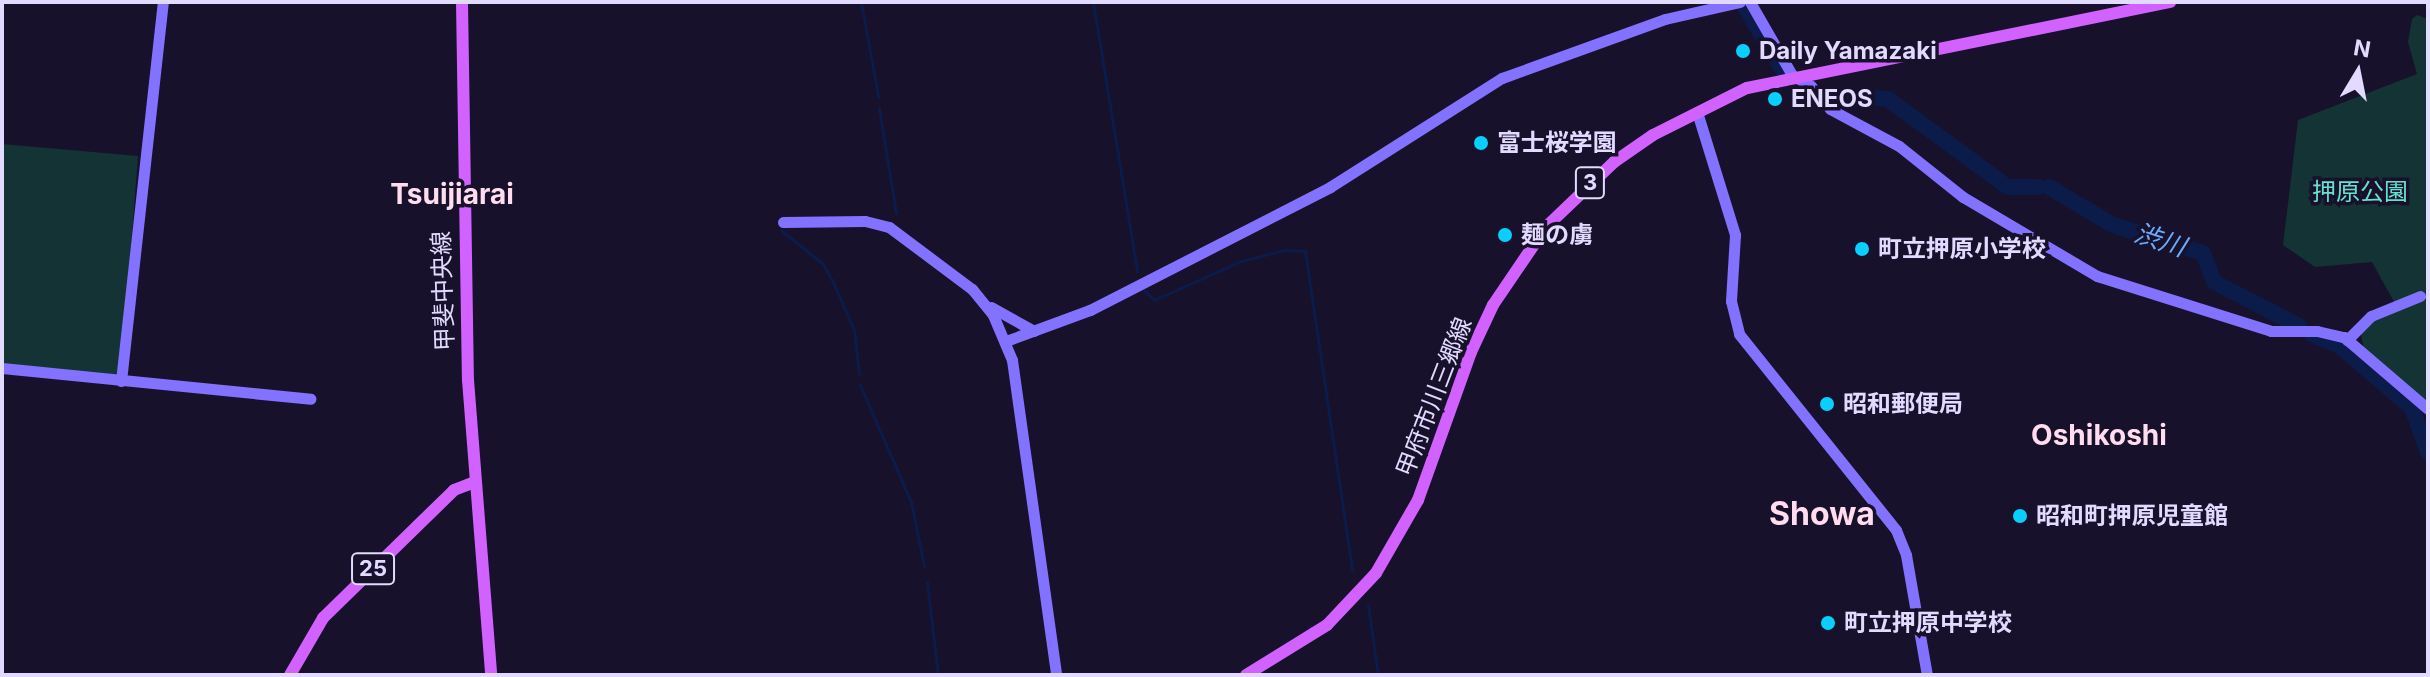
<!DOCTYPE html>
<meta charset="utf-8">
<style>
body{margin:0}
#map{position:relative;width:2430px;height:677px;overflow:hidden;background:#18112b;font-family:Inter,"Noto Sans JP",sans-serif}
div>[style]{position:absolute}
.green>*{inset:0;background:#143335}
.stream>*{height:3px;margin:-1.5px;padding:0 1.5px;transform-origin:1.5px;border-radius:1.5px;background:#0b1c4a}
.river>*{height:16px;margin:-8px;padding:0 8px;transform-origin:8px;border-radius:8px;background:#0b1c4a}
.secondary>*{height:11px;margin:-5.5px;padding:0 5.5px;transform-origin:5.5px;border-radius:5.5px;background:#8372ff}
.primary>*{height:12px;margin:-6px;padding:0 6px;transform-origin:6px;border-radius:6px;background:#d262ff}
.dots>*{width:22px;height:22px;translate:-50% -50%;box-sizing:border-box;border:4px solid #18112b;border-radius:50%}
span{translate:-50% -50%;white-space:nowrap;text-align:center;line-height:1.15;-webkit-text-stroke:7px #18112b;paint-order:stroke}
.shield-label span{padding:2px 6px;background:#18112b;border:2px solid;border-radius:6px;-webkit-text-stroke-width:0}
.shield-label{font-size:22px;color:#e2dbff;font-weight:700}
.poi-label{font-size:24px;color:#e2dbff;font-weight:700}
.left{translate:0 -50%;text-align:left}
.park-label{font-size:24px;color:#65e1cd}
.street-label{font-size:24px;color:#e2dbff}
.water-label{font-size:26px;color:#69acff;font-style:italic}
.quarter-label{font-size:28px;color:#ffddef;font-weight:700}
.district-label{font-size:32px;color:#ffddef;font-weight:700}
.frame{position:absolute;inset:0;border:4px solid #e2dbff;pointer-events:none}
.north{position:absolute;left:2318px;top:32px;width:80px;height:80px;-webkit-text-stroke:6px #18112b;paint-order:stroke;rotate:10deg;font-size:22px;font-weight:700;line-height:32px;text-align:center;color:#e2dbff}
.north::after{content:'';display:block;margin:auto;width:28px;height:36px;background:#e2dbff;clip-path:polygon(50% 0,100% 100%,50% 72%,0 100%)}
</style>
<div id="map">
<div class="green">
<div style="clip-path:polygon(2417px 15px,2428px 19px,2428px 402px,2364px 350px,2360px 329px,2368px 320px,2398px 309px,2372px 262px,2315px 267px,2283px 245px,2298px 120px,2417px 74px,2408px 42px,2412px 19px)"></div>
<div style="clip-path:polygon(2px 144px,138px 156px,121px 381px,2px 368px)"></div>
</div>
<div class="stream">
<div style="left:861px;top:2px;width:96px;rotate:79.7deg"></div>
<div style="left:1093px;top:2px;width:273px;rotate:80.7deg"></div>
<div style="left:879px;top:108px;width:106px;rotate:80.8deg"></div>
<div style="left:781px;top:230px;width:54px;rotate:39deg"></div>
<div style="left:823px;top:264px;width:18px;rotate:61deg"></div>
<div style="left:832px;top:280px;width:55px;rotate:66.3deg"></div>
<div style="left:854px;top:330px;width:44px;rotate:83.5deg"></div>
<div style="left:1144px;top:290px;width:14px;rotate:45deg"></div>
<div style="left:1154px;top:300px;width:95px;rotate:-24.1deg"></div>
<div style="left:1241px;top:261px;width:44px;rotate:-14.3deg"></div>
<div style="left:1284px;top:250px;width:21px;rotate:3deg"></div>
<div style="left:1305px;top:251px;width:323px;rotate:81.6deg"></div>
<div style="left:860px;top:385px;width:128px;rotate:66.4deg"></div>
<div style="left:911px;top:502px;width:65px;rotate:78.5deg"></div>
<div style="left:927px;top:582px;width:94px;rotate:83.3deg"></div>
<div style="left:1368px;top:605px;width:71px;rotate:81.9deg"></div>
</div>
<div class="river">
<div style="left:1746px;top:9px;width:71px;rotate:58.8deg"></div>
<div style="left:1823px;top:94px;width:65px;rotate:4.4deg"></div>
<div style="left:1888px;top:99px;width:149px;rotate:36.3deg"></div>
<div style="left:2008px;top:187px;width:30px"></div>
<div style="left:2049px;top:187px;width:74px;rotate:30.7deg"></div>
<div style="left:2113px;top:225px;width:94px;rotate:17.3deg"></div>
<div style="left:2203px;top:253px;width:31px;rotate:69deg"></div>
<div style="left:2214px;top:282px;width:96px;rotate:27.4deg"></div>
<div style="left:2313px;top:335px;width:30px;rotate:23deg"></div>
<div style="left:2341px;top:347px;width:94px;rotate:40.7deg"></div>
<div style="left:2412px;top:408px;width:47px;rotate:70deg"></div>
</div>
<div class="secondary">
<div style="left:1750px;top:2px;width:84px;rotate:60.1deg"></div>
<div style="left:1792px;top:75px;width:22px;rotate:30deg"></div>
<div style="left:1811px;top:86px;width:30px;rotate:50deg"></div>
<div style="left:1830px;top:109px;width:78px;rotate:28.2deg"></div>
<div style="left:1899px;top:146px;width:82px;rotate:38.6deg"></div>
<div style="left:1963px;top:197px;width:156px;rotate:30.5deg"></div>
<div style="left:2097px;top:276px;width:182px;rotate:17.5deg"></div>
<div style="left:2271px;top:331px;width:46px"></div>
<div style="left:2317px;top:331px;width:28px;rotate:13deg"></div>
<div style="left:2344px;top:337px;width:111px;rotate:40.6deg"></div>
<div style="left:1697px;top:112px;width:129px;rotate:72.8deg"></div>
<div style="left:1735px;top:235px;width:66px;rotate:93.5deg"></div>
<div style="left:1731px;top:301px;width:34px;rotate:76deg"></div>
<div style="left:1739px;top:334px;width:251px;rotate:51.3deg"></div>
<div style="left:1896px;top:530px;width:27px;rotate:68deg"></div>
<div style="left:1906px;top:555px;width:122px;rotate:80.1deg"></div>
<div style="left:783px;top:222px;width:82px;rotate:-0.7deg"></div>
<div style="left:865px;top:221px;width:25px;rotate:14deg"></div>
<div style="left:889px;top:227px;width:104px;rotate:36.8deg"></div>
<div style="left:972px;top:289px;width:33px;rotate:51deg"></div>
<div style="left:993px;top:315px;width:49px;rotate:67.1deg"></div>
<div style="left:1012px;top:360px;width:318px;rotate:82deg"></div>
<div style="left:991px;top:307px;width:49px;rotate:29.2deg"></div>
<div style="left:2347px;top:340px;width:34px;rotate:-45deg"></div>
<div style="left:2371px;top:316px;width:53px;rotate:-22.2deg"></div>
<div style="left:1006px;top:341px;width:90px;rotate:-20.3deg"></div>
<div style="left:1090px;top:310px;width:270px;rotate:-27.1deg"></div>
<div style="left:1330px;top:187px;width:204px;rotate:-32.4deg"></div>
<div style="left:1502px;top:78px;width:173px;rotate:-19.9deg"></div>
<div style="left:1665px;top:19px;width:77px;rotate:-12.8deg"></div>
<div style="left:2px;top:368px;width:310px;rotate:5.7deg"></div>
<div style="left:121px;top:381px;width:381px;rotate:-83.7deg"></div>
</div>
<div class="primary">
<div style="left:462px;top:2px;width:378px;rotate:89.1deg"></div>
<div style="left:468px;top:380px;width:296px;rotate:85.5deg"></div>
<div style="left:290px;top:675px;width:66px;rotate:-59.9deg"></div>
<div style="left:323px;top:618px;width:183px;rotate:-44.3deg"></div>
<div style="left:454px;top:490px;width:22px;rotate:-21deg"></div>
<div style="left:1246px;top:675px;width:95px;rotate:-31.7deg"></div>
<div style="left:1327px;top:625px;width:71px;rotate:-46.7deg"></div>
<div style="left:1376px;top:573px;width:84px;rotate:-60.1deg"></div>
<div style="left:1418px;top:500px;width:157px;rotate:-70.3deg"></div>
<div style="left:1471px;top:352px;width:52px;rotate:-64.9deg"></div>
<div style="left:1493px;top:305px;width:94px;rotate:-55.8deg"></div>
<div style="left:1546px;top:227px;width:94px;rotate:-43.7deg"></div>
<div style="left:1614px;top:162px;width:47px;rotate:-34.7deg"></div>
<div style="left:1653px;top:135px;width:105px;rotate:-26.6deg"></div>
<div style="left:1747px;top:88px;width:432px;rotate:-11.5deg"></div>
</div>
<div class="dots">
<div style="left:1743px;top:51px;background:#08cffe"></div>
<div style="left:1775px;top:99px;background:#08cffe"></div>
<div style="left:1481px;top:143px;background:#08cffe"></div>
<div style="left:1505px;top:235px;background:#08cffe"></div>
<div style="left:1862px;top:249px;background:#08cffe"></div>
<div style="left:1827px;top:404px;background:#08cffe"></div>
<div style="left:2020px;top:516px;background:#08cffe"></div>
<div style="left:1828px;top:623px;background:#08cffe"></div>
</div>
<div class="shield-label">
<span style="left:1590px;top:183px">3</span>
<span style="left:373px;top:569px">25</span>
</div>
<div class="poi-label">
<span class="left" style="left:1759px;top:51px">Daily Yamazaki</span>
<span class="left" style="left:1791px;top:99px">ENEOS</span>
<span class="left" style="left:1497px;top:143px">富士桜学園</span>
<span class="left" style="left:1521px;top:235px">麺の虜</span>
<span class="left" style="left:1878px;top:249px">町立押原小学校</span>
<span class="left" style="left:1843px;top:404px">昭和郵便局</span>
<span class="left" style="left:2036px;top:516px">昭和町押原児童館</span>
<span class="left" style="left:1844px;top:623px">町立押原中学校</span>
</div>
<div class="park-label">
<span style="left:2360px;top:192px">押原公園</span>
</div>
<div class="street-label">
<span style="left:443px;top:291px;rotate:-92deg">甲斐中央線</span>
<span style="left:1434px;top:397px;rotate:-69deg">甲府市川三郷線</span>
</div>
<div class="water-label">
<span style="left:2160px;top:240px;rotate:18deg">渋川</span>
</div>
<div class="quarter-label">
<span style="left:452px;top:194px">Tsuijiarai</span>
<span style="left:2099px;top:435px">Oshikoshi</span>
</div>
<div class="district-label">
<span style="left:1822px;top:514px">Showa</span>
</div>
<div class="frame"></div>
<div class="north">N</div>
</div>
